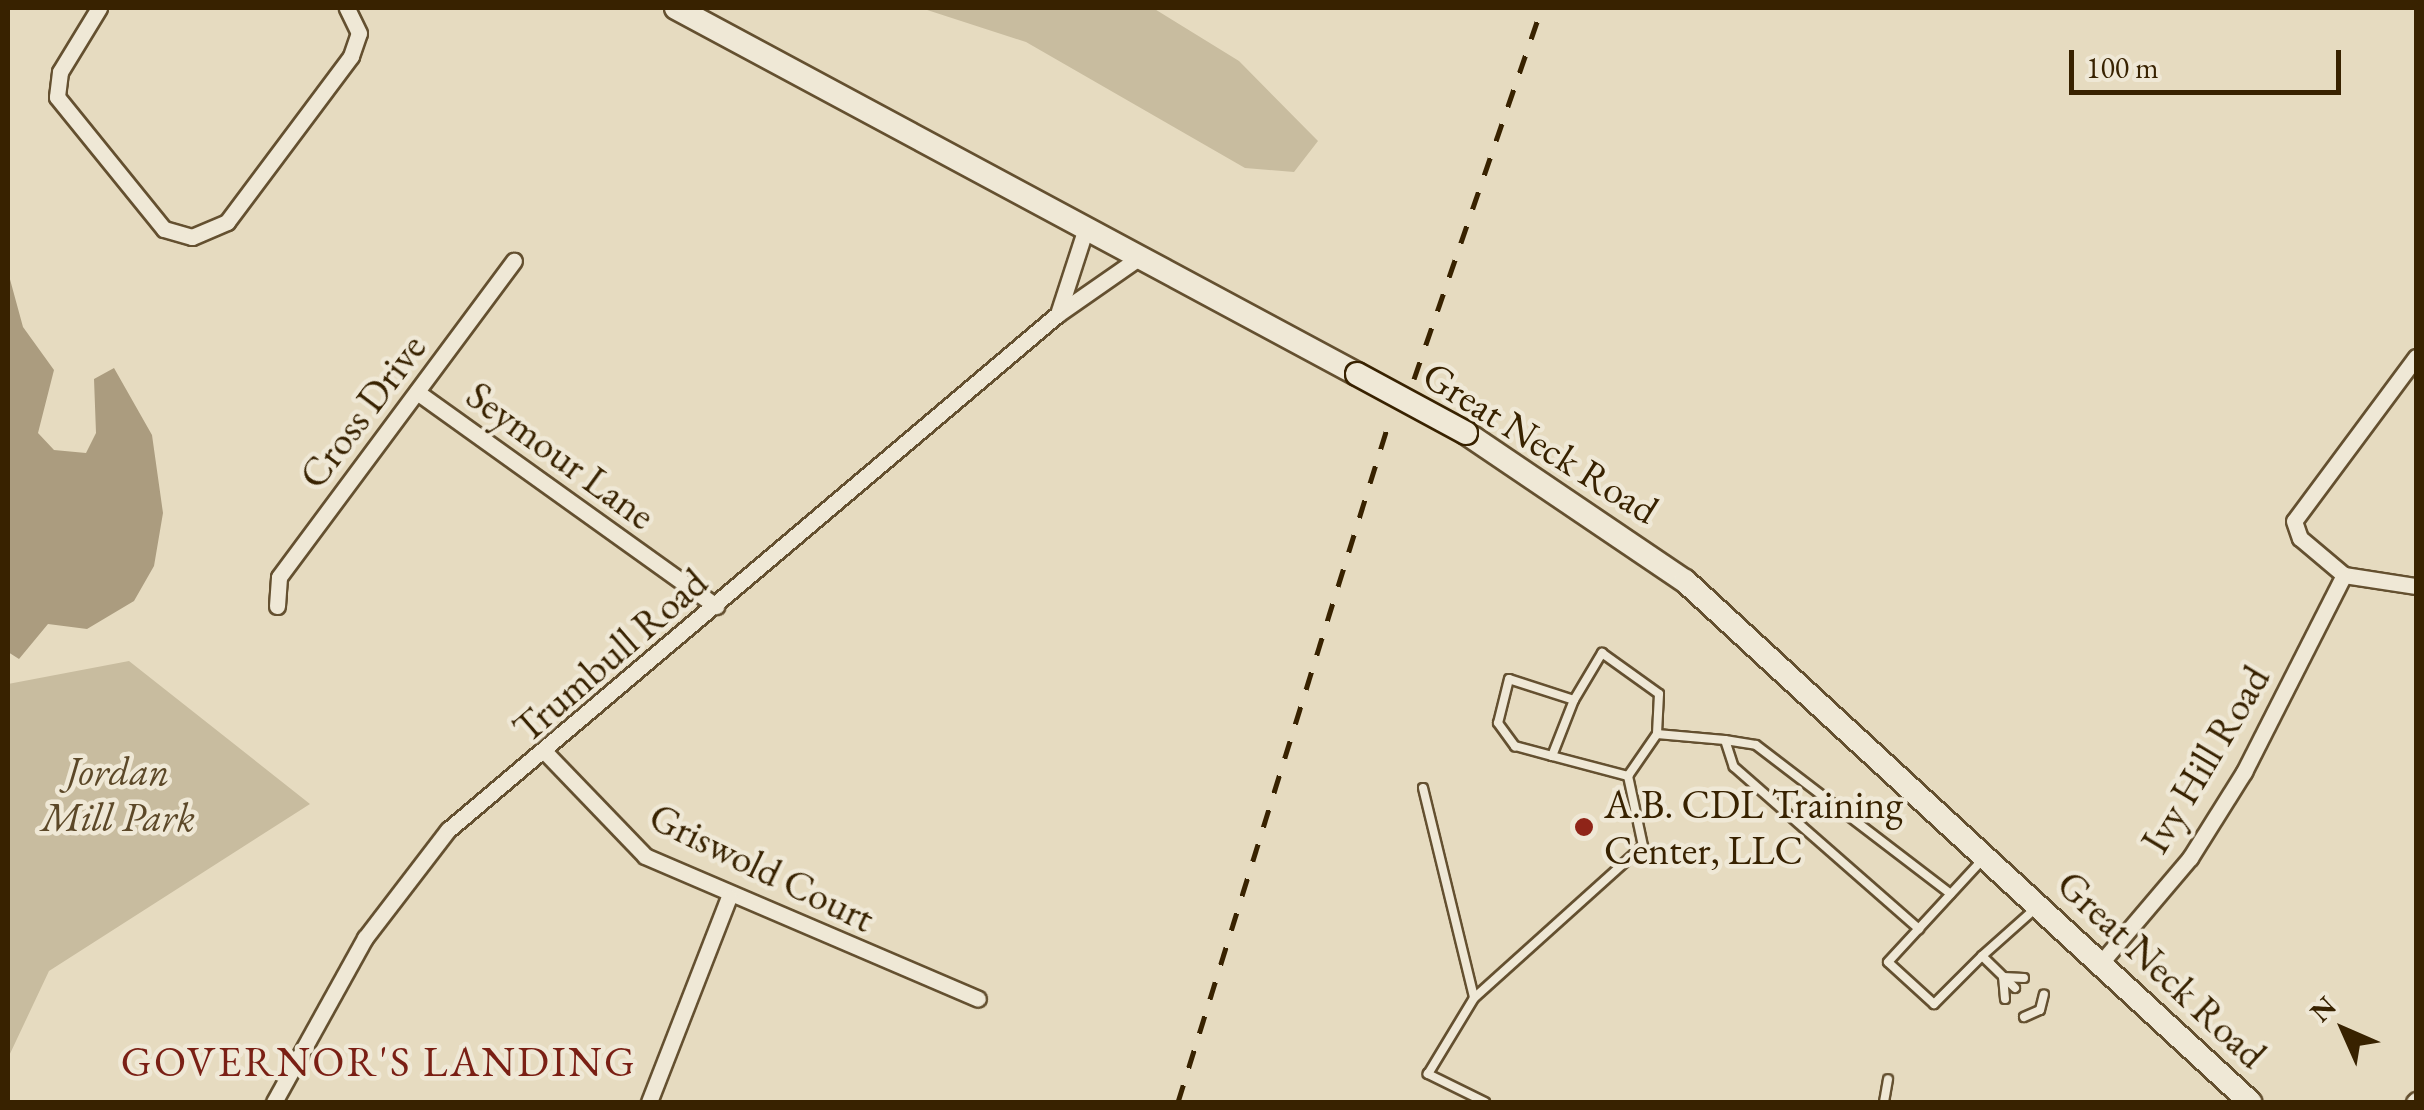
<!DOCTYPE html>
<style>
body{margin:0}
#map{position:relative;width:2424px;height:1110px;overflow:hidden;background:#e6dbc0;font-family:"EB Garamond",serif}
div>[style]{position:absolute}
.green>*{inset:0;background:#c8bc9f}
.water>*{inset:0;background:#ab9c7f}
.roads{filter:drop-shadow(2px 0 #645030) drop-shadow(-2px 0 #645030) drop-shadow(0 2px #645030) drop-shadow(0 -2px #645030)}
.service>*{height:8px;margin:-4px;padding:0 4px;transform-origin:4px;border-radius:4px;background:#efe8d6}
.minor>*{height:15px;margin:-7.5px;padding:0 7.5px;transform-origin:7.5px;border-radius:7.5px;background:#efe8d6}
.secondary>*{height:22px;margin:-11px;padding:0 11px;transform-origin:11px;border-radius:11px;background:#efe8d6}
.rail>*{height:5px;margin-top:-2.5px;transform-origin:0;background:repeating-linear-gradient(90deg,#382200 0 18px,transparent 0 36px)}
.bridges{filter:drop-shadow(2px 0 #382200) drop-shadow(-2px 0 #382200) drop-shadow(0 2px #382200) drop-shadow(0 -2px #382200)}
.secondary-bridge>*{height:22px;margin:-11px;padding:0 11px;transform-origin:11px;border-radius:11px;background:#efe8d6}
.dots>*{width:28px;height:28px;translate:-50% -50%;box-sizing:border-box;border:5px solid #efe8d6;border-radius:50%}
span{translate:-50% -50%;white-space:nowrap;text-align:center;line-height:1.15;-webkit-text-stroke:9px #efe8d6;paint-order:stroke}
.street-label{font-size:40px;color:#382200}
.park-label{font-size:40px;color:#5c4828;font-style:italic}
.poi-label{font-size:40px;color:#382200}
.left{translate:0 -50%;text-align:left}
.neighbourhood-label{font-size:42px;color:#7a1f14;letter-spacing:2.5px}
.frame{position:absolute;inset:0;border:10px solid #382200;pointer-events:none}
.north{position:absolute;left:2294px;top:980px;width:100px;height:100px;-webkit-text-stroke:8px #efe8d6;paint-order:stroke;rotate:315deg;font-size:28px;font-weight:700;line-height:40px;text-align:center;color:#382200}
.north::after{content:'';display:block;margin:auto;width:35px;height:45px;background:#382200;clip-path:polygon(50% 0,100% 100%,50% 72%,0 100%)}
.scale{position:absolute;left:2069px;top:50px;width:272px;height:45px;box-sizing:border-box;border:5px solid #382200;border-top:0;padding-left:12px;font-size:30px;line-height:35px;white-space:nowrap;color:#382200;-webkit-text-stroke:8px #efe8d6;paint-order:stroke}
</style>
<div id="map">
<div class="green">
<div style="clip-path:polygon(921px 8px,1153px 8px,1239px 61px,1318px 141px,1294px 172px,1245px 168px,1026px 42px)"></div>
<div style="clip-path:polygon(129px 661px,310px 804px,49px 971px,8px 1058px,8px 684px)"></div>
</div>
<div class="water">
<div style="clip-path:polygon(8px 272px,23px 327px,54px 370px,38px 433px,54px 450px,86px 453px,96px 433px,94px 379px,114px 368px,152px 435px,163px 513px,154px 566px,134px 601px,87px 629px,48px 624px,19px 659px,8px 652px)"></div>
</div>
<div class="roads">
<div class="service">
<div style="left:1574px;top:700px;width:55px;rotate:-59.2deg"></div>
<div style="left:1602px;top:653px;width:70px;rotate:35.7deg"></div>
<div style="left:1659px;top:694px;width:40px;rotate:92.9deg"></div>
<div style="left:1725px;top:740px;width:31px;rotate:9deg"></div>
<div style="left:1756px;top:745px;width:245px;rotate:37.4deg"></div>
<div style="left:1552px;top:756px;width:60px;rotate:-68.6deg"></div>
<div style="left:1574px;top:700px;width:68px;rotate:-162.1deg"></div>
<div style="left:1509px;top:679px;width:45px;rotate:104deg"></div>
<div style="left:1498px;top:723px;width:29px;rotate:54deg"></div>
<div style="left:1515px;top:746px;width:38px;rotate:15deg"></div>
<div style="left:1552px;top:756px;width:79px;rotate:14.7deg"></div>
<div style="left:1628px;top:776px;width:51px;rotate:-55.4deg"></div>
<div style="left:1657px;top:734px;width:68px;rotate:5deg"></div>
<div style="left:1725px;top:740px;width:28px;rotate:72deg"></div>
<div style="left:1734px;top:767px;width:246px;rotate:41.2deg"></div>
<div style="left:1423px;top:788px;width:215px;rotate:76.3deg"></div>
<div style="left:1982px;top:956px;width:68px;rotate:135deg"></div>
<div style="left:1934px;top:1004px;width:62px;rotate:-137.6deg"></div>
<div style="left:1888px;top:962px;width:139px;rotate:-47.3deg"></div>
<div style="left:2015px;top:988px;width:46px;rotate:-135.9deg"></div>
<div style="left:1982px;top:956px;width:71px;rotate:-41.6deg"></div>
<div style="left:2005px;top:999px;width:22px;rotate:-95deg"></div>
<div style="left:2003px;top:977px;width:21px;rotate:3deg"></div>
<div style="left:2024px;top:1017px;width:17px;rotate:-24deg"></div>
<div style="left:2040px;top:1010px;width:16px;rotate:-76deg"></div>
<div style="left:1485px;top:1102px;width:64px;rotate:-153.8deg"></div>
<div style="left:1428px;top:1074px;width:89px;rotate:-58.8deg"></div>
<div style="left:1474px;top:998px;width:227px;rotate:-42deg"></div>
<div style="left:1643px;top:846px;width:72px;rotate:-102.1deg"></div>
<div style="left:1884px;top:1102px;width:23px;rotate:-80deg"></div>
</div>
<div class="minor">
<div style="left:99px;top:8px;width:75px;rotate:121.4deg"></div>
<div style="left:60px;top:72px;width:25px;rotate:97deg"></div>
<div style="left:57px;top:97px;width:170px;rotate:51deg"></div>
<div style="left:164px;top:229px;width:29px;rotate:16deg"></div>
<div style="left:192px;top:237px;width:38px;rotate:-23deg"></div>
<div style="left:227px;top:222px;width:207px;rotate:-53.2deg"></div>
<div style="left:351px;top:56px;width:24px;rotate:-71deg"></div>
<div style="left:359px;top:33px;width:28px;rotate:-116deg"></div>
<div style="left:1058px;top:314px;width:90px;rotate:-72deg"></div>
<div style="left:2416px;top:357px;width:204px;rotate:126.6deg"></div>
<div style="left:2294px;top:521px;width:18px;rotate:71deg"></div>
<div style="left:2300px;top:538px;width:57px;rotate:40.1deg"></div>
<div style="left:2344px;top:575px;width:73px;rotate:8.7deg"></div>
<div style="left:417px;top:392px;width:368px;rotate:35.6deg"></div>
<div style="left:277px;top:606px;width:29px;rotate:-86deg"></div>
<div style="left:279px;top:577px;width:394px;rotate:-53.4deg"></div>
<div style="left:547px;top:754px;width:141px;rotate:46.1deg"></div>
<div style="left:645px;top:856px;width:362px;rotate:23.2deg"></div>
<div style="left:2100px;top:964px;width:139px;rotate:-49.7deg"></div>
<div style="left:2190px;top:858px;width:102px;rotate:-57.9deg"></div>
<div style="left:2244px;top:772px;width:221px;rotate:-63.1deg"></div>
<div style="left:274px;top:1102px;width:188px;rotate:-61deg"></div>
<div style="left:365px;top:938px;width:136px;rotate:-52.5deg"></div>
<div style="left:448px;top:830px;width:799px;rotate:-40.23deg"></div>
<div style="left:1058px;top:314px;width:100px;rotate:-34.8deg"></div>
<div style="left:649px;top:1102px;width:220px;rotate:-68.7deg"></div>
<div style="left:2414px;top:1102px;width:3px;rotate:-45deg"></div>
</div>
<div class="secondary">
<div style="left:676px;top:8px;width:773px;rotate:28.26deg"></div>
<div style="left:1466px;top:433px;width:264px;rotate:34.1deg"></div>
<div style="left:1685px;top:581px;width:769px;rotate:42.68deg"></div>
</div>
</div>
<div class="rail">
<div style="left:1414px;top:379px;width:392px;rotate:-71deg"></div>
<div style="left:1178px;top:1102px;width:715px;rotate:-72.76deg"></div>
</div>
<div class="bridges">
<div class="secondary-bridge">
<div style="left:1357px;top:374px;width:124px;rotate:28.4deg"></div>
</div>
</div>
<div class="dots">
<div style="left:1584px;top:827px;background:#8f2418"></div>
</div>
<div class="street-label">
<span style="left:362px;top:411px;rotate:-53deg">Cross Drive</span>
<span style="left:1541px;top:442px;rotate:32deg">Great Neck Road</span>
<span style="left:561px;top:455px;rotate:36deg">Seymour Lane</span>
<span style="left:610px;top:655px;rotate:-41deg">Trumbull Road</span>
<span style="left:2205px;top:759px;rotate:-59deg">Ivy Hill Road</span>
<span style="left:762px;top:867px;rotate:26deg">Griswold Court</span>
<span style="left:2162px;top:969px;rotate:43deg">Great Neck Road</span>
</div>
<div class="park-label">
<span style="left:118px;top:794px">Jordan<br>Mill Park</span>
</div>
<div class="poi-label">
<span class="left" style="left:1604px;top:827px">A.B. CDL Training<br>Center, LLC</span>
</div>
<div class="neighbourhood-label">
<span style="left:379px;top:1062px">GOVERNOR'S LANDING</span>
</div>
<div class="frame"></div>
<div class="north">N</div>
<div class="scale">100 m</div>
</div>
